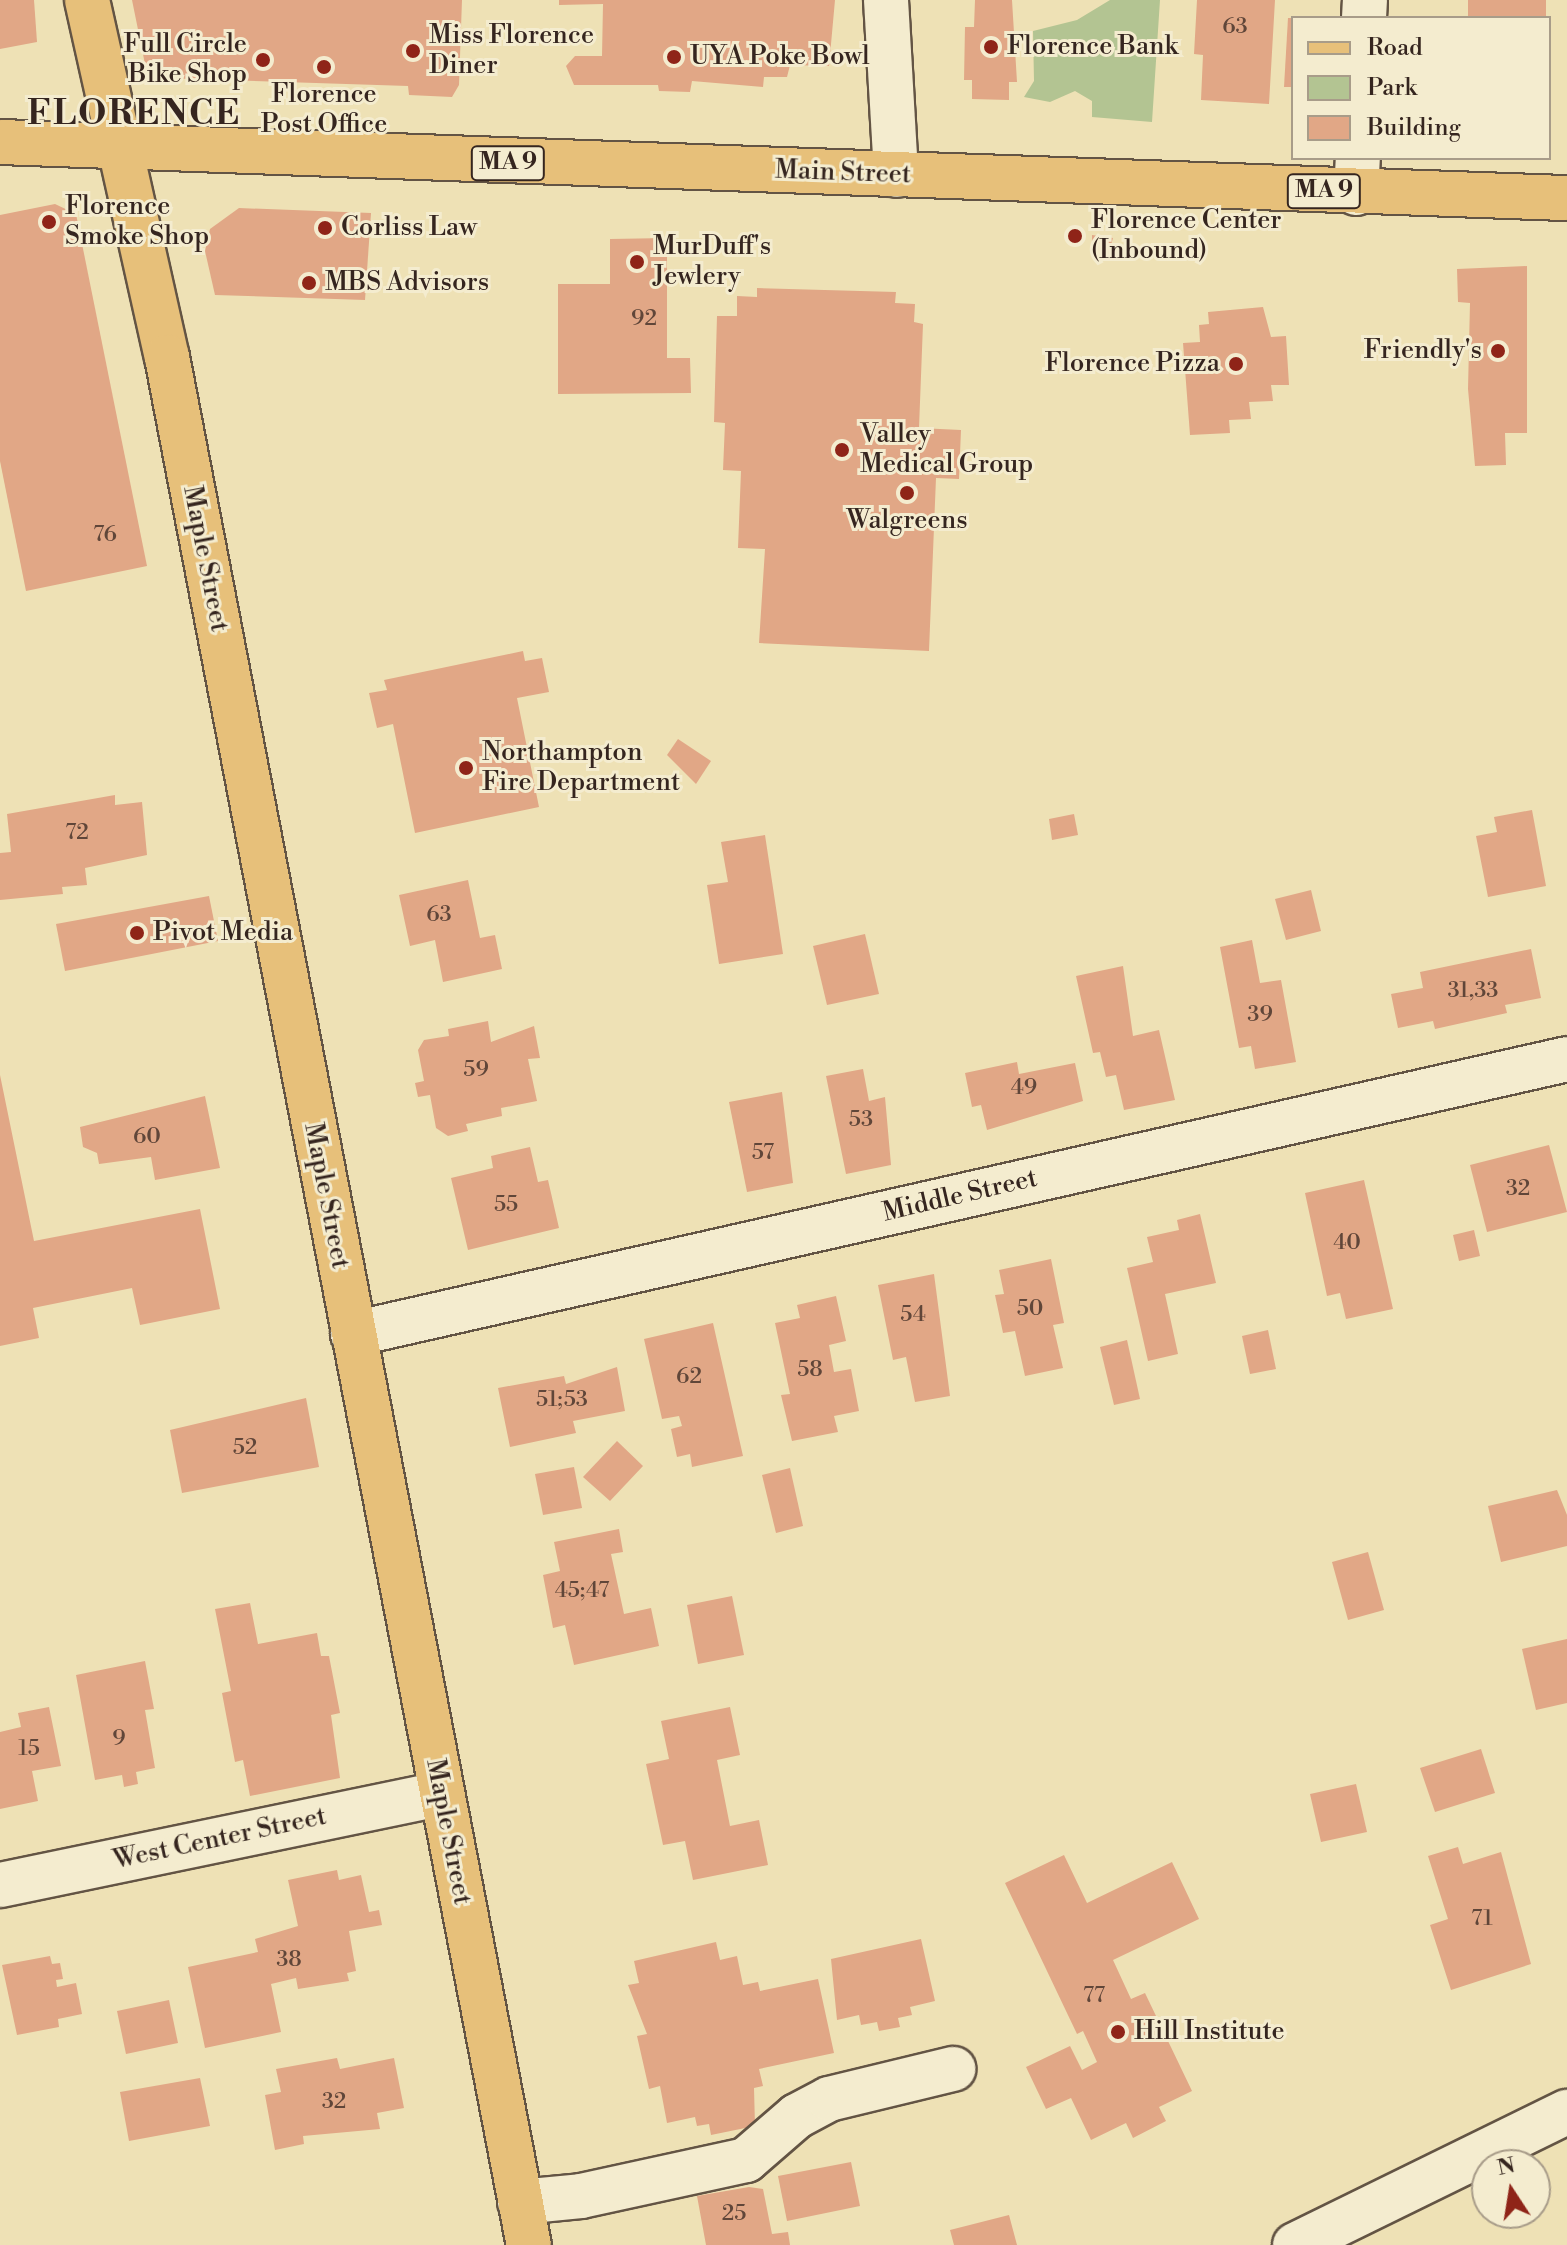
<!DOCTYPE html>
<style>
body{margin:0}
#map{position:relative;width:1567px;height:2245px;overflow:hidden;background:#eee1b5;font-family:"Libre Bodoni",serif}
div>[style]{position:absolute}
.green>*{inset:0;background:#b3c492}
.building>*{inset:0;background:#e1a786}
.roads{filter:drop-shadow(2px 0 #635444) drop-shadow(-2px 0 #635444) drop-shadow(0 2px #635444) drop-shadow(0 -2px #635444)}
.minor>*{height:44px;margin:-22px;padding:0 22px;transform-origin:22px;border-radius:22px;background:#f4eccf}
.major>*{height:44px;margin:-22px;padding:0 22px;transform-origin:22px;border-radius:22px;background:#e7c07a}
.highway>*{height:44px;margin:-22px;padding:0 22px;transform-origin:22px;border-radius:22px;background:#e7c07a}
.dots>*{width:22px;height:22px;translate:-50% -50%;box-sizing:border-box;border:4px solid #f4eccf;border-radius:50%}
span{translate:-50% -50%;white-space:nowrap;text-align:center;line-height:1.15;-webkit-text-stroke:6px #f4eccf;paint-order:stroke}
.number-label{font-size:22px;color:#604639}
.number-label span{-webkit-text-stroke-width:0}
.shield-label span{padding:2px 6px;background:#f4eccf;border:2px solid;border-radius:6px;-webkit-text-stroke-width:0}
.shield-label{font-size:24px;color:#35251f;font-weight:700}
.poi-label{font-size:26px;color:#35251f}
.left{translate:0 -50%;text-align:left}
.right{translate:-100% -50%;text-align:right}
.street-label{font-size:26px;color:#35251f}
.district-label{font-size:34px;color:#35251f;font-weight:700;letter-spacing:2px}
.legend{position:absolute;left:1291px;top:16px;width:260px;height:144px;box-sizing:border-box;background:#f4eccf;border:2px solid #a89c89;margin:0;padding:10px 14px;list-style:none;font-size:24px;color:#35251f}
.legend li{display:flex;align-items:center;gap:16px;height:40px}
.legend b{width:40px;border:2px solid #a89c89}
.north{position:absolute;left:1471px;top:2149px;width:80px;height:80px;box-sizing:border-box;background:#f4eccf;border:2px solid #a89c89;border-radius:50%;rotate:348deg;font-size:22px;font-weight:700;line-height:32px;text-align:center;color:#35251f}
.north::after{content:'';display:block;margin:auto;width:28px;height:36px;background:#8f2418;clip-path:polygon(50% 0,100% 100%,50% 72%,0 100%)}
</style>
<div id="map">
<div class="green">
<div style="clip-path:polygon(1110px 0,1160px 0,1152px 122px,1092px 117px,1092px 101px,1075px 91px,1050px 102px,1024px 97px,1034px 81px,1033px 31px,1077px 20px)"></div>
</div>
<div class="building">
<div style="clip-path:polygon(0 0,34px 0,37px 42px,0 49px)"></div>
<div style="clip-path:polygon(132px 0,462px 0,459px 85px,452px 97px,409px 95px,408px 86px,159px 78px,146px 69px)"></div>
<div style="clip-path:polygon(559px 0,835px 0,829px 66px,790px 65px,787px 77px,764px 77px,763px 87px,692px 81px,690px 92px,659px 91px,658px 85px,574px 85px,566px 66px,575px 56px,602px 56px,603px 4px,559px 5px)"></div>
<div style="clip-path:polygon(975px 0,1012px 0,1017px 82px,1009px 82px,1009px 100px,972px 99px,972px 80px,964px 80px,965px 27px,974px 27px)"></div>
<div style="clip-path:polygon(1197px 0,1275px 0,1269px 104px,1201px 100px,1203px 55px,1194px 54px)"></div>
<div style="clip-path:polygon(1468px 0,1546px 0,1546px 18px,1468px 18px)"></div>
<div style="clip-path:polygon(1288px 18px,1293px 18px,1293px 87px,1284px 87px)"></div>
<div style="clip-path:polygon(55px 204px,76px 214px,147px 566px,26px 591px,0 461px,0 215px)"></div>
<div style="clip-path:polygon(239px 208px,371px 213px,365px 300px,215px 295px,205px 251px,210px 229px)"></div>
<div style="clip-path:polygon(1092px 235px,1113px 238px,1111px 245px,1092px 243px)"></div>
<div style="clip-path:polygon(667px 238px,667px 358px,690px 358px,691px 393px,558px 394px,558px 284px,610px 284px,610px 239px)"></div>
<div style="clip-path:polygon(1527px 266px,1527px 433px,1505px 433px,1506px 465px,1475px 466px,1468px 389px,1470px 303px,1458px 302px,1457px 269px)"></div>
<div style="clip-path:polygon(757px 288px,896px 292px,895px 303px,915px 304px,914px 322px,923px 324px,919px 428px,961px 430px,959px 479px,936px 478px,929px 651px,759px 643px,765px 549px,738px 548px,741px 471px,723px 470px,725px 423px,714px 422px,717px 316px,737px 316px,737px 296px,757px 297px)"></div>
<div style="clip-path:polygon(1263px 307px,1271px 337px,1286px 336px,1289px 385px,1271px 385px,1273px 401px,1249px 402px,1251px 419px,1229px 420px,1230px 433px,1190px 435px,1183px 343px,1200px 342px,1199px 325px,1209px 324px,1208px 312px)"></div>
<div style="clip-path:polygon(523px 651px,525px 661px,542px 658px,549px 692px,517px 698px,539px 807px,415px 833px,393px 724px,377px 728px,369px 693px,387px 690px,384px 680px)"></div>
<div style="clip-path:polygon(678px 739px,711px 761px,696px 784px,667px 755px)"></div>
<div style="clip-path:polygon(115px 795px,115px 805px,142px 802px,147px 855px,85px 868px,87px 885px,62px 887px,63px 894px,0 900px,0 853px,11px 852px,7px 814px)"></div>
<div style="clip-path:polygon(1532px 810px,1546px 886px,1488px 897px,1476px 836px,1497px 832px,1494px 817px)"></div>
<div style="clip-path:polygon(1074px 814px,1078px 835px,1052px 840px,1049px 819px)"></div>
<div style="clip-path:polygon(765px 835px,783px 954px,719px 964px,707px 885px,728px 882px,721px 842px)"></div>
<div style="clip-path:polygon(468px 880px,480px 938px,495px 935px,502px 969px,443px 982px,435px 940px,410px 946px,399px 895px)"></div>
<div style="clip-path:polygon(1311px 890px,1321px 931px,1286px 940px,1275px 899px)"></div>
<div style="clip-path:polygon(209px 896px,218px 941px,65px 971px,56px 924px)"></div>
<div style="clip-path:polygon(865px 934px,879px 994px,827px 1005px,813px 946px)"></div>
<div style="clip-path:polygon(1252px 940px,1260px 983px,1281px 980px,1296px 1062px,1255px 1069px,1251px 1046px,1239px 1048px,1220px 947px)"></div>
<div style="clip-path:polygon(1531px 949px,1541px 998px,1505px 1005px,1507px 1013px,1435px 1029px,1433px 1021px,1398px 1028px,1391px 994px,1423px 988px,1420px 972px)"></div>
<div style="clip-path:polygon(1123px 966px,1133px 1036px,1159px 1030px,1175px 1100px,1124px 1110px,1116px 1075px,1106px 1077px,1100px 1052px,1093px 1053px,1076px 976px)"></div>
<div style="clip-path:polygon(488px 1021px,491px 1042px,534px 1026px,540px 1058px,528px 1059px,537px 1101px,501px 1108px,502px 1116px,466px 1124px,468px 1131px,448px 1136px,436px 1128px,430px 1095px,418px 1097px,415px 1083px,424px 1081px,418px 1050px,424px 1040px,449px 1036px,448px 1029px)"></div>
<div style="clip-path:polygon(1017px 1062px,1019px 1074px,1075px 1063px,1083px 1101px,987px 1130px,981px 1105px,972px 1107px,965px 1073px)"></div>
<div style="clip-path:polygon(863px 1069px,869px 1101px,885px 1097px,891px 1165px,846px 1174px,826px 1076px)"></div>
<div style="clip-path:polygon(0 1075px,34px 1241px,200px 1209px,220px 1309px,140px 1325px,132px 1288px,33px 1308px,39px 1338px,0 1346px)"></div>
<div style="clip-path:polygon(782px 1092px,793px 1183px,747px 1192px,729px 1102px)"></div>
<div style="clip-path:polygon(205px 1096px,220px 1168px,155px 1180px,151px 1157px,99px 1164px,97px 1153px,83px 1147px,80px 1127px)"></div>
<div style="clip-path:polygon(1549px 1145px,1567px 1212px,1487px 1232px,1470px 1165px)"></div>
<div style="clip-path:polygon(530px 1147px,538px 1182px,548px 1180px,559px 1228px,468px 1250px,451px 1178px,493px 1168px,491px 1156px)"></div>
<div style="clip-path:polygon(1364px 1180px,1393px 1309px,1346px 1319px,1340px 1293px,1327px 1296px,1305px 1193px)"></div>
<div style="clip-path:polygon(1200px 1214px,1216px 1283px,1165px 1294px,1178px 1354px,1148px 1361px,1127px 1268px,1153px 1262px,1147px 1237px,1179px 1230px,1177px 1220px)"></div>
<div style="clip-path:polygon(1474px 1230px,1480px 1256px,1459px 1261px,1453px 1235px)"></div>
<div style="clip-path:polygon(1051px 1259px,1064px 1323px,1053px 1325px,1063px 1368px,1025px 1376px,1015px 1331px,1003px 1333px,995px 1295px,1004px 1294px,999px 1270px)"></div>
<div style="clip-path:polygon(934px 1274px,950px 1396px,915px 1402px,906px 1357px,893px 1360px,878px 1285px)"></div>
<div style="clip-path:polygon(836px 1296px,846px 1341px,829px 1345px,834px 1372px,851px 1369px,859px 1411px,834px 1416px,838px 1432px,792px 1441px,781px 1395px,790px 1394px,775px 1323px,800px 1318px,797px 1305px)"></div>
<div style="clip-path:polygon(713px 1323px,743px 1456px,692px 1467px,690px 1454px,677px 1457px,671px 1429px,682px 1426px,679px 1416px,662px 1419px,644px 1339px)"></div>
<div style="clip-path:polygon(1268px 1330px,1276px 1369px,1250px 1374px,1242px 1336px)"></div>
<div style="clip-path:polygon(1127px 1340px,1140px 1399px,1114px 1405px,1100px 1347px)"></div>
<div style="clip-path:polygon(617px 1367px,625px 1411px,573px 1421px,576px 1433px,510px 1447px,498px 1388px,564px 1376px,566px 1384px)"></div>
<div style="clip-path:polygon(306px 1398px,319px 1467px,182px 1493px,170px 1430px)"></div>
<div style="clip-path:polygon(617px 1441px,643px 1466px,610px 1501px,583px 1477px)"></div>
<div style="clip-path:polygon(574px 1467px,582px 1508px,543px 1515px,535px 1474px)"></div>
<div style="clip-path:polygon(790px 1468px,803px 1526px,776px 1533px,762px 1475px)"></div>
<div style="clip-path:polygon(1557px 1490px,1567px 1515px,1567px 1546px,1501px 1562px,1488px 1506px)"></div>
<div style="clip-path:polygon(619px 1529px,623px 1552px,611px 1554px,624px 1614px,651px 1608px,659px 1646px,574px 1665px,565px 1625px,553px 1628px,543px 1575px,560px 1571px,554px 1542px)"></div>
<div style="clip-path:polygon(1368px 1552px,1384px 1610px,1348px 1620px,1332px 1562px)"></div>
<div style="clip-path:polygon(732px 1596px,744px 1655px,698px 1664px,687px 1605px)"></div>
<div style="clip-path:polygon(250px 1603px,258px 1644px,317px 1633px,321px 1656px,329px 1656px,340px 1713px,331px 1715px,340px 1778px,250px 1796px,243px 1760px,235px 1762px,222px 1693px,231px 1691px,215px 1609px)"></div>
<div style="clip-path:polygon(1567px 1639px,1567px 1703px,1536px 1710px,1522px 1649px)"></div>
<div style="clip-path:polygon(145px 1661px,154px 1709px,145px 1710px,155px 1768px,136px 1772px,138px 1784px,124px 1787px,122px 1775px,95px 1780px,76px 1675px)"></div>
<div style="clip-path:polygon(49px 1707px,61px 1766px,32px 1771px,38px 1801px,0 1809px,0 1732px,21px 1727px,18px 1713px)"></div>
<div style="clip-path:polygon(730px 1707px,740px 1755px,717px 1760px,730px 1826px,759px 1820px,768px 1865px,693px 1880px,685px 1841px,663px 1845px,646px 1764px,669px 1759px,661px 1721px)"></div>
<div style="clip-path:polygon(1481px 1749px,1495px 1793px,1435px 1812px,1420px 1768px)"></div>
<div style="clip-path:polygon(1356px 1784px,1367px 1832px,1321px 1842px,1310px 1794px)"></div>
<div style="clip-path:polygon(1458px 1847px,1463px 1864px,1501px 1852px,1531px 1964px,1451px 1990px,1430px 1925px,1448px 1919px,1428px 1856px)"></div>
<div style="clip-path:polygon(1064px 1855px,1087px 1903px,1172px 1862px,1199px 1919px,1113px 1960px,1131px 1999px,1145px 1993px,1192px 2091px,1159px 2107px,1166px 2121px,1133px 2138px,1126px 2123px,1091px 2140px,1071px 2098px,1046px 2109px,1026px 2067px,1070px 2046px,1082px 2070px,1097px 2062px,1083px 2031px,1077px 2034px,1005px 1883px)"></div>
<div style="clip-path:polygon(337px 1870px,339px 1880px,361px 1875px,369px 1912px,379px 1910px,382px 1925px,349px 1931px,356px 1971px,347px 1973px,349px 1981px,298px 1989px,296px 1978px,271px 1984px,281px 2032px,205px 2048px,188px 1967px,258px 1952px,255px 1939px,298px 1926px,288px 1880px)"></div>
<div style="clip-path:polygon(921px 1939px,935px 2001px,910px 2007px,912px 2015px,898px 2018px,900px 2027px,879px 2031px,877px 2022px,861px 2025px,859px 2015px,837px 2020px,831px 1959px)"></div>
<div style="clip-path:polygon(716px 1942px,720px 1960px,737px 1956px,743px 1985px,758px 1982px,760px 1991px,818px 1979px,834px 2053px,759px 2069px,763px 2086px,754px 2088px,755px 2126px,711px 2135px,709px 2124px,697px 2126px,695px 2117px,667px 2123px,660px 2086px,649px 2089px,637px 2036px,647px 2034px,628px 1985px,639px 1983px,634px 1961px)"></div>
<div style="clip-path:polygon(50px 1956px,52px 1964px,60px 1963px,63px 1979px,56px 1980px,57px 1987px,76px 1983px,82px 2014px,58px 2019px,59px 2027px,17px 2035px,2px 1965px)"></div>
<div style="clip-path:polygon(169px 2000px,178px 2043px,126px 2054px,117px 2011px)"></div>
<div style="clip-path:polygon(337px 2058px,340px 2069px,394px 2058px,404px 2108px,377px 2113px,380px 2129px,303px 2136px,304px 2144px,275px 2150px,265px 2095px,281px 2092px,276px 2069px)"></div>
<div style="clip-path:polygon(200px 2078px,210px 2126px,129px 2141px,120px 2092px)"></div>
<div style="clip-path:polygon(851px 2162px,860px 2206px,787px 2221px,778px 2176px)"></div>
<div style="clip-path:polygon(749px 2187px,763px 2189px,772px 2234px,788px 2232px,790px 2245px,706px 2245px,697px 2196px)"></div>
<div style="clip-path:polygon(1009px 2215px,1017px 2245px,954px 2245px,950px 2230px)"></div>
</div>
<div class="roads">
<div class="minor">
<div style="left:886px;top:0;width:175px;rotate:86.7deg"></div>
<div style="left:1364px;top:18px;width:18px;rotate:-87deg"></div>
<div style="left:1356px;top:193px;width:35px;rotate:-87deg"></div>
<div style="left:353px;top:1334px;width:1245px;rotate:-12.76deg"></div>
<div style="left:0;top:1885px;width:449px;rotate:-11.7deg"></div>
<div style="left:520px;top:2202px;width:61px;rotate:-5.6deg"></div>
<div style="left:581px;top:2196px;width:169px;rotate:-12.3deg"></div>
<div style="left:746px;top:2160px;width:67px;rotate:-40.8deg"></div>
<div style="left:797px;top:2116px;width:36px;rotate:-28deg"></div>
<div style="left:829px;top:2099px;width:128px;rotate:-13.6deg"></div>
<div style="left:1295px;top:2245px;width:303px;rotate:-26.1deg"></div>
</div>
<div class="major">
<div style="left:87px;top:0;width:366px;rotate:77.4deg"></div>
<div style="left:167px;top:357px;width:1922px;rotate:79.15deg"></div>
</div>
<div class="highway">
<div style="left:0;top:142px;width:1568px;rotate:2.05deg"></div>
</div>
</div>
<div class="dots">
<div style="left:991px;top:47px;background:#8f2418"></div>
<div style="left:413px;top:51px;background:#8f2418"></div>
<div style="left:674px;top:57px;background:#8f2418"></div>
<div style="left:263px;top:60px;background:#8f2418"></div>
<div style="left:324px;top:67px;background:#8f2418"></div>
<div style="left:49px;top:222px;background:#8f2418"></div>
<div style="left:325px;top:228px;background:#8f2418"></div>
<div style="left:1075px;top:236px;background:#8f2418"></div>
<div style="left:637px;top:262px;background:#8f2418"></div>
<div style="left:309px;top:283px;background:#8f2418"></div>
<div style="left:1498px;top:351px;background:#8f2418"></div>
<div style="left:1236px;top:364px;background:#8f2418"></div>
<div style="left:842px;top:450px;background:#8f2418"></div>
<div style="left:907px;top:493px;background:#8f2418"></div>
<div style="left:466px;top:768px;background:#8f2418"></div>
<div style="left:137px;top:933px;background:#8f2418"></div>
<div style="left:1118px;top:2032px;background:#8f2418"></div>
</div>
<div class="number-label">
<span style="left:1235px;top:27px">63</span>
<span style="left:644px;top:319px">92</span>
<span style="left:105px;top:535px">76</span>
<span style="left:77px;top:833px">72</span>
<span style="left:439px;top:915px">63</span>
<span style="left:1473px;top:991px">31,33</span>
<span style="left:1260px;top:1015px">39</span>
<span style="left:476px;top:1070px">59</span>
<span style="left:1024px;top:1088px">49</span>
<span style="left:861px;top:1120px">53</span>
<span style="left:147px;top:1137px">60</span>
<span style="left:763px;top:1153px">57</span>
<span style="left:1518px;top:1189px">32</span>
<span style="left:506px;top:1205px">55</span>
<span style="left:1347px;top:1243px">40</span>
<span style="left:1030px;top:1309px">50</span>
<span style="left:913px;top:1315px">54</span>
<span style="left:810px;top:1370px">58</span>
<span style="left:689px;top:1377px">62</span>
<span style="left:562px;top:1400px">51;53</span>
<span style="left:245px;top:1448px">52</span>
<span style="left:582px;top:1591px">45;47</span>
<span style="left:119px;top:1739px">9</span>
<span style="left:29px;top:1749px">15</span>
<span style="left:1482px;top:1919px">71</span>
<span style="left:289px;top:1960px">38</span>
<span style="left:1094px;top:1996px">77</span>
<span style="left:334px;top:2102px">32</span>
<span style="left:734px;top:2214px">25</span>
</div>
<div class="shield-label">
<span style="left:508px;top:163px">MA 9</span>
<span style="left:1324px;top:191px">MA 9</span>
</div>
<div class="poi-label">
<span class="left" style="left:429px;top:51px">Miss Florence<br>Diner</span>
<span class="right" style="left:247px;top:60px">Full Circle<br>Bike Shop</span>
<span class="left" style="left:1007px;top:47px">Florence Bank</span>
<span class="left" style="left:690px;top:57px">UYA Poke Bowl</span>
<span style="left:324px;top:110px">Florence<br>Post Office</span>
<span class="left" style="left:65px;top:222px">Florence<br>Smoke Shop</span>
<span class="left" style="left:1091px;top:236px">Florence Center<br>(Inbound)</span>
<span class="left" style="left:341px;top:228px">Corliss Law</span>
<span class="left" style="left:653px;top:262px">MurDuff's<br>Jewlery</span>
<span class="left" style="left:325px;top:283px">MBS Advisors</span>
<span class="right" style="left:1482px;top:351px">Friendly's</span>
<span class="right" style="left:1220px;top:364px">Florence Pizza</span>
<span class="left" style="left:860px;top:450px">Valley<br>Medical Group</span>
<span style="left:907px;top:521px">Walgreens</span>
<span class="left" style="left:482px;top:768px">Northampton<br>Fire Department</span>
<span class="left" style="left:153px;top:933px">Pivot Media</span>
<span class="left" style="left:1134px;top:2032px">Hill Institute</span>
</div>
<div class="street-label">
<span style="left:843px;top:173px;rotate:2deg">Main Street</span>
<span style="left:205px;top:559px;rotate:79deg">Maple Street</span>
<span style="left:326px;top:1196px;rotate:79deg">Maple Street</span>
<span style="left:960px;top:1196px;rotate:-13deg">Middle Street</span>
<span style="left:448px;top:1832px;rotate:79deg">Maple Street</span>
<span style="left:220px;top:1839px;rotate:-12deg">West Center Street</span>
</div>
<div class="district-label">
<span style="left:134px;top:115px">FLORENCE</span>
</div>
<ul class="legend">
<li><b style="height:10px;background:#e7c07a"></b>Road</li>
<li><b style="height:22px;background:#b3c492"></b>Park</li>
<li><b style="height:22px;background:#e1a786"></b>Building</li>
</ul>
<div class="north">N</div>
</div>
